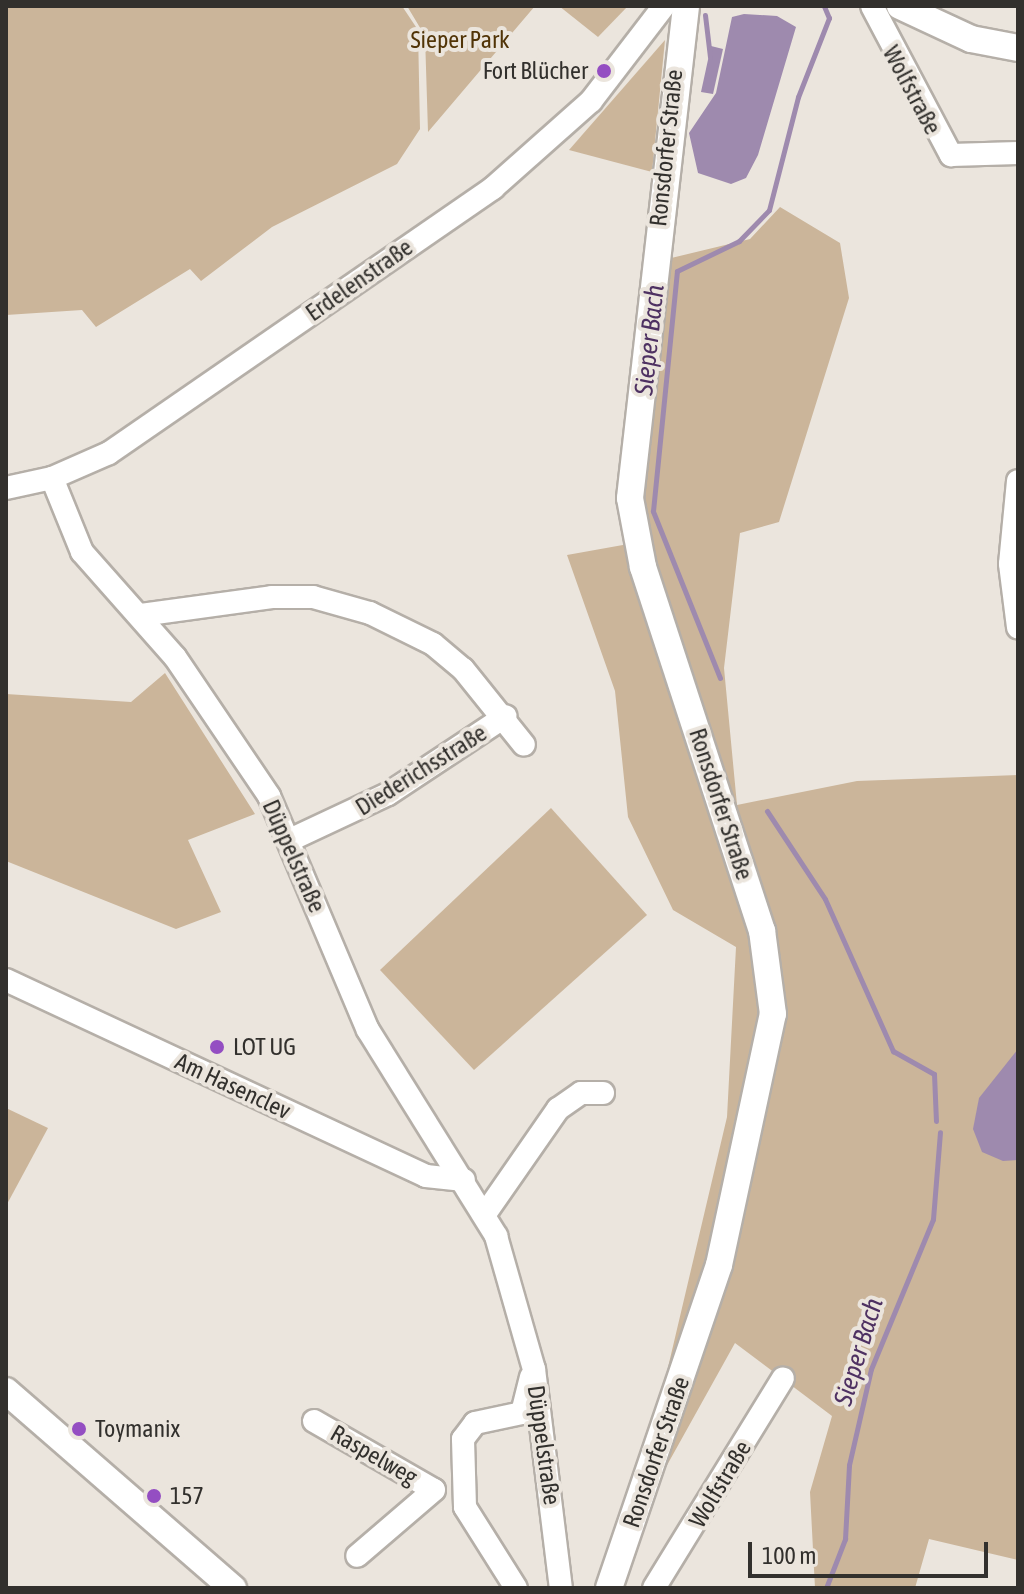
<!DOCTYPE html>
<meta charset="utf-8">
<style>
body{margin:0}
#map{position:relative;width:1024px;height:1594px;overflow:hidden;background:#ebe5dd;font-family:"Asap Condensed",sans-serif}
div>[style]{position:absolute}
.green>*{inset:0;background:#cbb59a}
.water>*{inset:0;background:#9e8aae}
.stream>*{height:5px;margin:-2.5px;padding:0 2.5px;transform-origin:2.5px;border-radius:2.5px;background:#9e8aae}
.roads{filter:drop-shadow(2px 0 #b5afa8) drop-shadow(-2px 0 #b5afa8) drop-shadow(0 2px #b5afa8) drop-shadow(0 -2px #b5afa8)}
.minor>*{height:22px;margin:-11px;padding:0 11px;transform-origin:11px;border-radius:11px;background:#fff}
.major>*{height:26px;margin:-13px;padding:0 13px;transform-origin:13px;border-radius:13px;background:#fff}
.dots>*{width:22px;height:22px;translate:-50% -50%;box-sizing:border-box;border:4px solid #ebe5dd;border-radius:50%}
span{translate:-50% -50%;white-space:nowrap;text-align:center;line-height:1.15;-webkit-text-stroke:8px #ebe5dd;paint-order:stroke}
.park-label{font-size:24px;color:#513407}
.poi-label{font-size:24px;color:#32302d}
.right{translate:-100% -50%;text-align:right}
.left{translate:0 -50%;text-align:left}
.street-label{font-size:24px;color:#32302d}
.water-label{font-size:26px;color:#4e3162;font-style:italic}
.frame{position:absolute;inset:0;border:8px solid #32302d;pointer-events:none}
.scale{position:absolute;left:748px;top:1542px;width:240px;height:36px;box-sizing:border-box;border:4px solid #32302d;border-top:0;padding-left:10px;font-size:24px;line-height:28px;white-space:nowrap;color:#32302d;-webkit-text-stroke:6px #ebe5dd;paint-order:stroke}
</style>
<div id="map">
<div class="green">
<div style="clip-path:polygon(6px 6px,402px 6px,418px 30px,420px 129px,397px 164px,272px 227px,201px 281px,190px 269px,96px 327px,82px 310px,6px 315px)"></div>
<div style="clip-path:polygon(407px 6px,535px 6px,428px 132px,425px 36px)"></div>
<div style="clip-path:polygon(559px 6px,628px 6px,598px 37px)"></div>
<div style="clip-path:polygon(665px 40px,652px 172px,569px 150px)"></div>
<div style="clip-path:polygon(780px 207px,840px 243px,849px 298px,779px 522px,740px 533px,724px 668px,737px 805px,857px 781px,1018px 775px,1018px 1560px,929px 1539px,915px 1588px,815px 1588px,810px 1492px,832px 1416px,735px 1343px,661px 1476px,661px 1397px,727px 1117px,736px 947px,673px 910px,628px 817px,615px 691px,567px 555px,634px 543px,663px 260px,750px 239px)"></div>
<div style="clip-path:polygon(165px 673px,255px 814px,188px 840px,221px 912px,176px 929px,6px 861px,6px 694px,131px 702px)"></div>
<div style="clip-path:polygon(551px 808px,647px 915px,474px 1070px,380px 970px)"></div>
<div style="clip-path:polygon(6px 1108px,48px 1128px,6px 1206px)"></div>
</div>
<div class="water">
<div style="clip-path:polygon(744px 14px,777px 16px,796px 27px,758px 155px,746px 178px,731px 184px,698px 173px,689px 133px,716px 93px,732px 17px)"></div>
<div style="clip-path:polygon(711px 46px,723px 49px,713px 94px,701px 92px)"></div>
<div style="clip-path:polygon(1018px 1049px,1018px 1160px,1003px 1161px,982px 1152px,973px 1129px,979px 1098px)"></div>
</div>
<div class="stream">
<div style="left:705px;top:15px;width:42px;rotate:83.2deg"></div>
<div style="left:720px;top:678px;width:180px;rotate:-111.9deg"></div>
<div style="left:653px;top:511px;width:241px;rotate:-84.3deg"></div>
<div style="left:677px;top:271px;width:69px;rotate:-25.8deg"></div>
<div style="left:739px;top:241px;width:43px;rotate:-45.9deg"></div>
<div style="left:769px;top:210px;width:117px;rotate:-75.6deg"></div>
<div style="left:798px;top:97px;width:85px;rotate:-68.6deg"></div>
<div style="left:829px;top:18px;width:13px;rotate:-113deg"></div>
<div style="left:767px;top:811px;width:105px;rotate:56.6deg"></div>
<div style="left:825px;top:899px;width:167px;rotate:65.9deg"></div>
<div style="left:893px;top:1051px;width:47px;rotate:29.3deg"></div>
<div style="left:934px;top:1074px;width:47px;rotate:87.6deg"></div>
<div style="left:826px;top:1588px;width:53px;rotate:-68.8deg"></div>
<div style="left:845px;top:1539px;width:74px;rotate:-86.9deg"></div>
<div style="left:849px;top:1465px;width:98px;rotate:-77.1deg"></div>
<div style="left:871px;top:1369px;width:162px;rotate:-67.5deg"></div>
<div style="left:933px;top:1219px;width:87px;rotate:-85.4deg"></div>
</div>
<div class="roads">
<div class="minor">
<div style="left:872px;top:6px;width:169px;rotate:62.1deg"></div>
<div style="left:951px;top:155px;width:67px;rotate:-1.7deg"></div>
<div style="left:52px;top:478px;width:80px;rotate:67.9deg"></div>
<div style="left:82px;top:552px;width:140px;rotate:48.5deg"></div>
<div style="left:175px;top:657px;width:168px;rotate:55.9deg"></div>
<div style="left:269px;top:796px;width:254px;rotate:67.1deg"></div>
<div style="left:368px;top:1030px;width:243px;rotate:58.1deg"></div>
<div style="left:496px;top:1236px;width:138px;rotate:74.1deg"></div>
<div style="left:534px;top:1369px;width:221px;rotate:83deg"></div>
<div style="left:1018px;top:481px;width:83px;rotate:95.5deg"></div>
<div style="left:1010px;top:564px;width:64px;rotate:82.8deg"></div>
<div style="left:6px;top:488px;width:47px;rotate:-12.3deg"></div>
<div style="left:52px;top:478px;width:62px;rotate:-23.7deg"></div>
<div style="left:109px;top:453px;width:467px;rotate:-34.6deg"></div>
<div style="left:493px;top:188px;width:131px;rotate:-41.6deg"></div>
<div style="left:591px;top:101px;width:120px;rotate:-52.5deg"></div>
<div style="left:141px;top:615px;width:132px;rotate:-7.8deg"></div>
<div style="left:272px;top:597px;width:41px"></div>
<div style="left:313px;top:597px;width:59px;rotate:15.7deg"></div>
<div style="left:370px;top:613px;width:70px;rotate:26.2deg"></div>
<div style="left:433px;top:644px;width:39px;rotate:40deg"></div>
<div style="left:463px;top:669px;width:97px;rotate:51.2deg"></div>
<div style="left:292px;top:839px;width:106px;rotate:-25.1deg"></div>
<div style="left:388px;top:794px;width:141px;rotate:-33.5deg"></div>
<div style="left:6px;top:980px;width:463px;rotate:25deg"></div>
<div style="left:426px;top:1176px;width:38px;rotate:6deg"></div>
<div style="left:485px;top:1214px;width:128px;rotate:-55.2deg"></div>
<div style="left:558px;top:1109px;width:28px;rotate:-35deg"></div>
<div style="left:581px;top:1093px;width:22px"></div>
<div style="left:314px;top:1421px;width:138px;rotate:29.9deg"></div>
<div style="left:434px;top:1490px;width:101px;rotate:139.4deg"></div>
<div style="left:516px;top:1588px;width:96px;rotate:-122.2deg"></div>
<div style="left:465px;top:1507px;width:68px;rotate:-91.7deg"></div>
<div style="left:463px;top:1439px;width:20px;rotate:-53deg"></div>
<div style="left:475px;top:1423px;width:48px;rotate:-12deg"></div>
<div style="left:522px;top:1413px;width:37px;rotate:-76deg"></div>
<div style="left:654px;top:1588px;width:246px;rotate:-58.4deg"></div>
</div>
<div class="major">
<div style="left:900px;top:6px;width:78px;rotate:24.9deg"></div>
<div style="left:971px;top:39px;width:48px;rotate:10.8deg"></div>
<div style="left:6px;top:1391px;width:301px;rotate:41deg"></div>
<div style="left:609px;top:1588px;width:341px;rotate:-71.2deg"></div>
<div style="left:719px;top:1265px;width:257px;rotate:-77.9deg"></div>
<div style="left:773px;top:1014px;width:84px;rotate:-97.5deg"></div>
<div style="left:762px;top:931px;width:383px;rotate:-108.1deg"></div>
<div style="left:643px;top:567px;width:70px;rotate:-100.7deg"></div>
<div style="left:630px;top:498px;width:495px;rotate:-83.5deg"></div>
</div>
</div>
<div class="dots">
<div style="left:604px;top:71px;background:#944ec2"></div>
<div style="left:217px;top:1047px;background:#944ec2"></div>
<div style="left:79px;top:1429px;background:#944ec2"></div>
<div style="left:154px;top:1496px;background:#944ec2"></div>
</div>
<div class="park-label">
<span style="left:460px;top:40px">Sieper Park</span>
</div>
<div class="poi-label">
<span class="right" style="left:588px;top:71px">Fort Blücher</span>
<span class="left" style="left:233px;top:1047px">LOT UG</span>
<span class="left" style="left:95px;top:1429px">Toymanix</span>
<span class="left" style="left:170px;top:1496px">157</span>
</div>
<div class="street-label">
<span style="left:912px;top:90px;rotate:62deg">Wolfstraße</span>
<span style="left:666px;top:148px;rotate:-84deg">Ronsdorfer Straße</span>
<span style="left:359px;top:280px;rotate:-35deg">Erdelenstraße</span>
<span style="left:421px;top:770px;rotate:-32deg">Diederichsstraße</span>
<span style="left:721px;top:804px;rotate:72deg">Ronsdorfer Straße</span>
<span style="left:294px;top:856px;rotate:66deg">Düppelstraße</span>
<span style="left:233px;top:1086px;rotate:25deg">Am Hasenclev</span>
<span style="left:544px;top:1445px;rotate:82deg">Düppelstraße</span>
<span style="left:656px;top:1452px;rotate:-71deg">Ronsdorfer Straße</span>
<span style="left:374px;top:1455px;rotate:30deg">Raspelweg</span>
<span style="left:720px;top:1484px;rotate:-59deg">Wolfstraße</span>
</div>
<div class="water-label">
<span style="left:650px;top:340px;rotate:-84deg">Sieper Bach</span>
<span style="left:859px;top:1352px;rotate:-73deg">Sieper Bach</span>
</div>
<div class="frame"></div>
<div class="scale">100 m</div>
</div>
